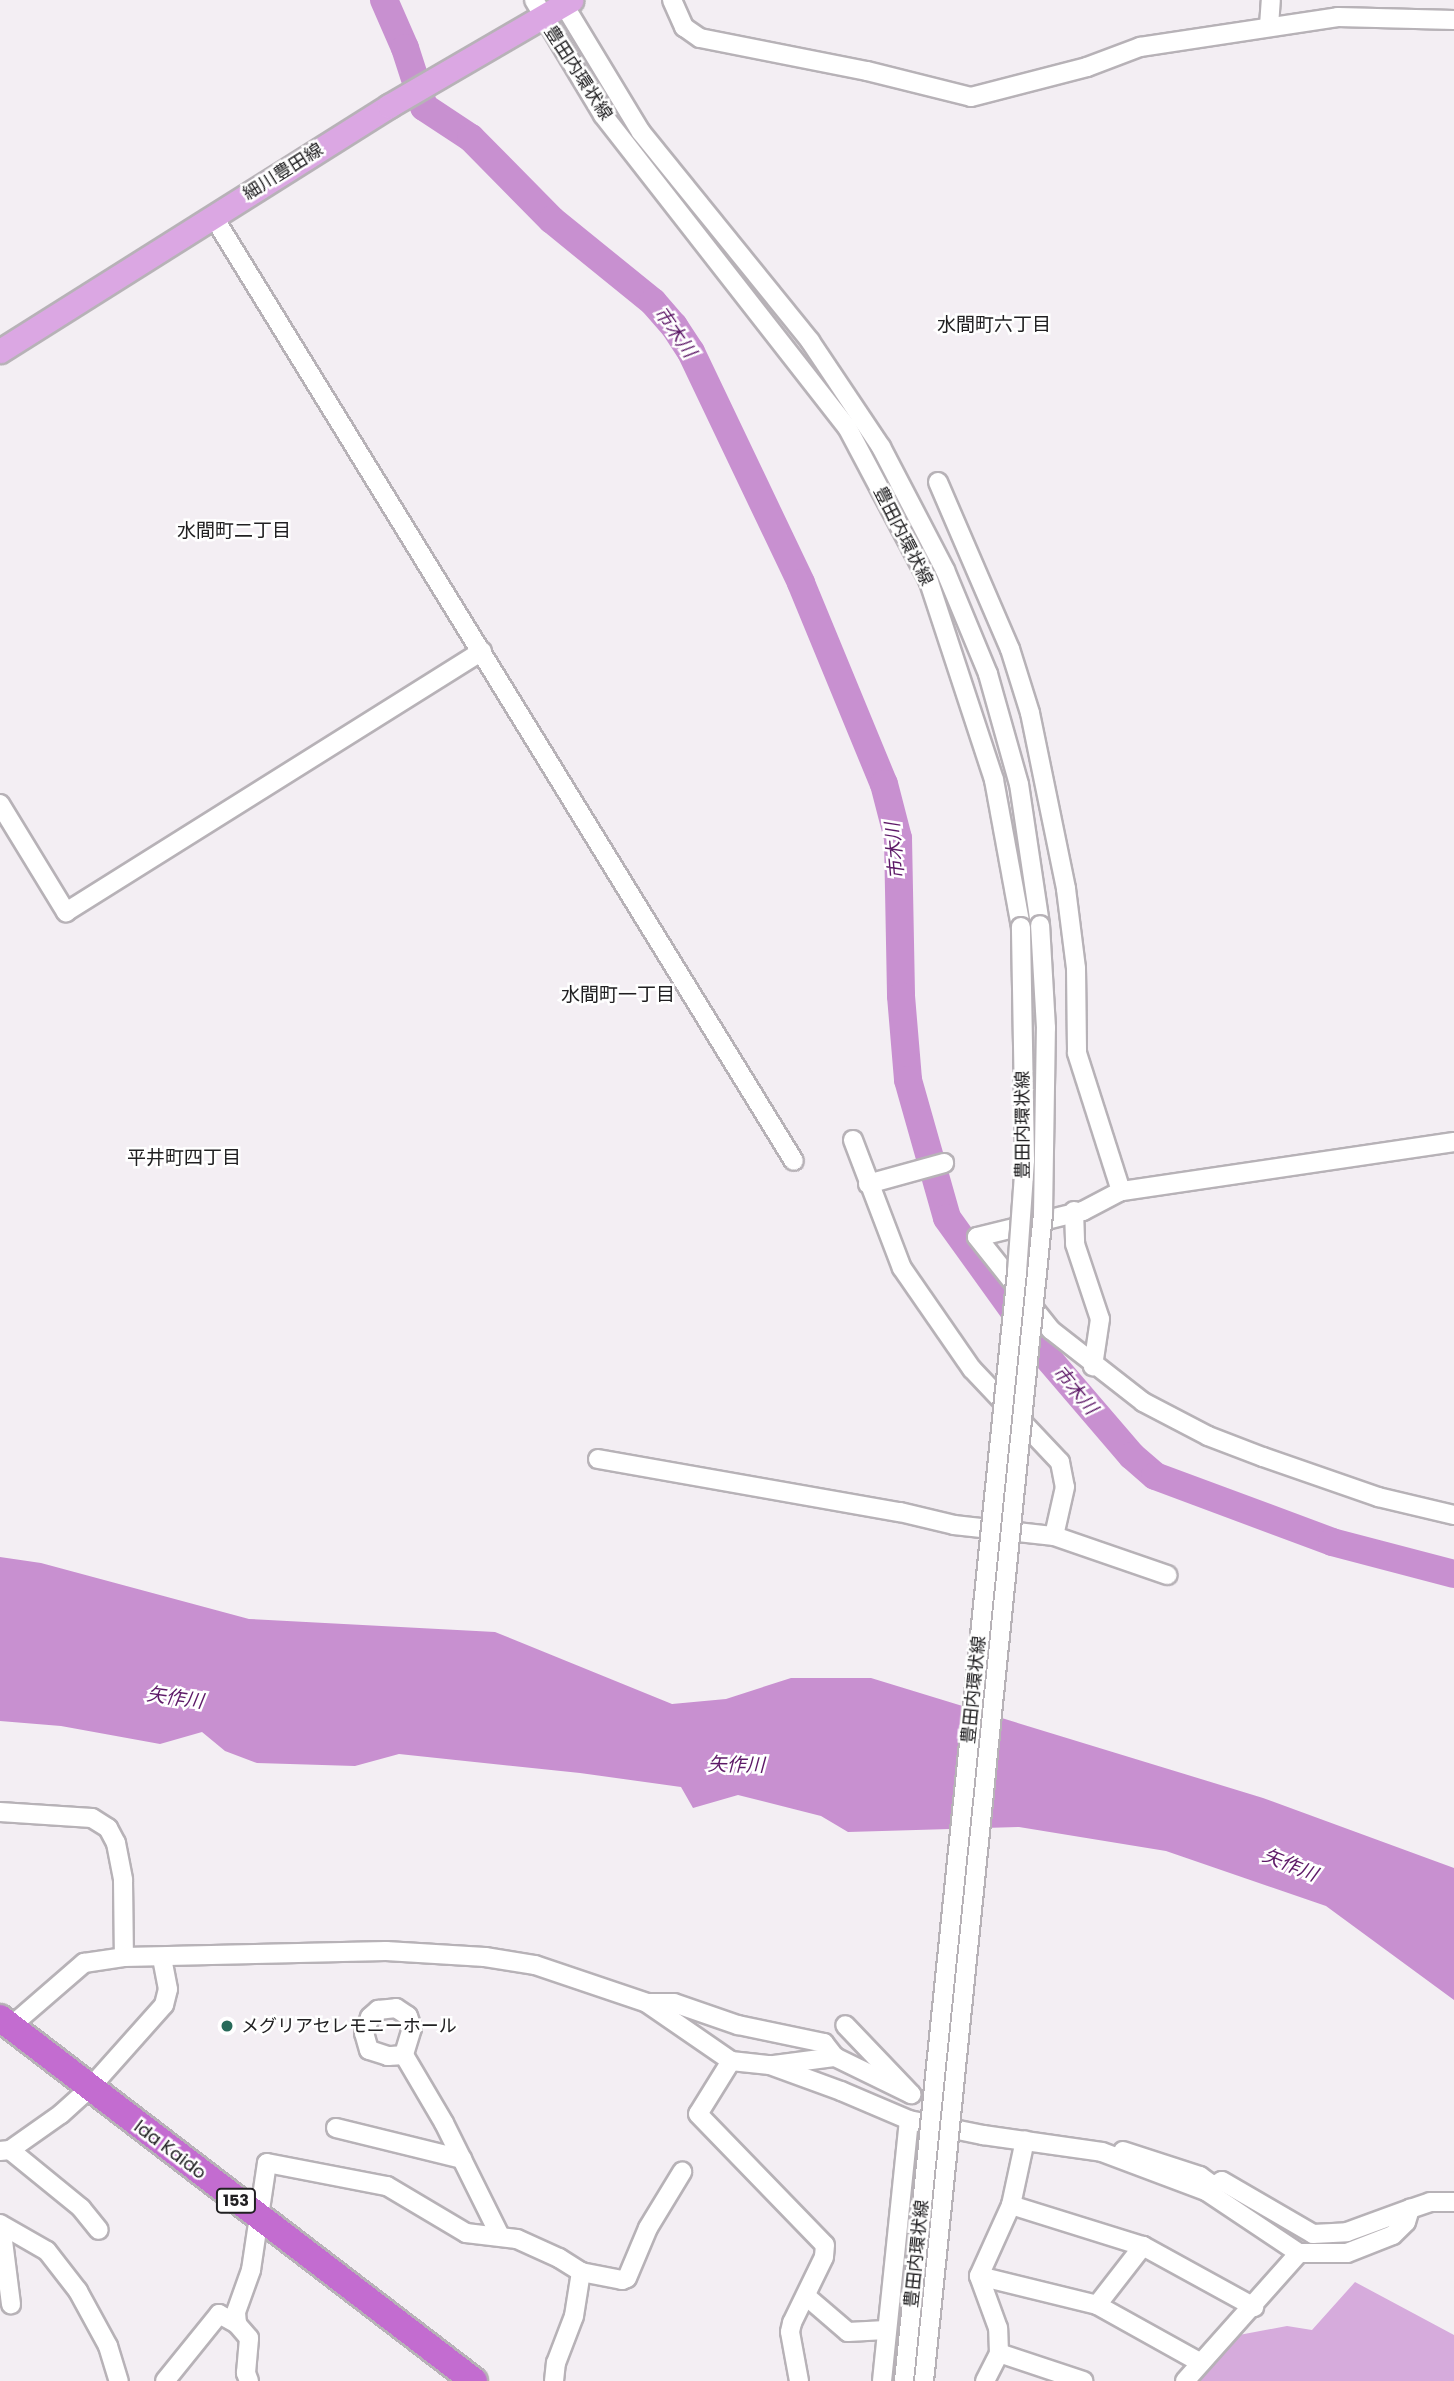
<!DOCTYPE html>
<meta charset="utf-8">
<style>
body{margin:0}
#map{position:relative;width:1454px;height:2381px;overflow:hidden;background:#f3eef3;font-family:Poppins,"Noto Sans JP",sans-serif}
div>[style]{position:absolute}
.green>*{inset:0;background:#d6abdc}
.water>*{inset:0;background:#c890d0}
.river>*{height:28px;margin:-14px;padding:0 14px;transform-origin:14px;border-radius:14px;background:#c890d0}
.roads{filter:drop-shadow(2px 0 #b7b2b7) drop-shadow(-2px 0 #b7b2b7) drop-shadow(0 2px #b7b2b7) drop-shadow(0 -2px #b7b2b7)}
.minor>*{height:18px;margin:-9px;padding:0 9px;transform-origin:9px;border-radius:9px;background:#fff}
.major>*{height:23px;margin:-11.5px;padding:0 11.5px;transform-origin:11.5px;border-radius:11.5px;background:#dba7e3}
.highway>*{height:26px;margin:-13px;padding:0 13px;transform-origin:13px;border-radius:13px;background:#c36cd0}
.bridges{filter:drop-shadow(2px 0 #b7b2b7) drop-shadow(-2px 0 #b7b2b7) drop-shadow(0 2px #b7b2b7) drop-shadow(0 -2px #b7b2b7)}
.minor-bridge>*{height:18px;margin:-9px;padding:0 9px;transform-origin:9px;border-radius:9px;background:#fff}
.dots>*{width:19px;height:19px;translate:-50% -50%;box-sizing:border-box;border:4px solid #fff;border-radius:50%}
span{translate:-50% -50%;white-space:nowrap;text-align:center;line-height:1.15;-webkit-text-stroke:5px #fff;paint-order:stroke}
.shield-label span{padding:2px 5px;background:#fff;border:2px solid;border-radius:5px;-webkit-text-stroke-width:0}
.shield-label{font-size:16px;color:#212022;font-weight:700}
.street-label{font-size:18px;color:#212022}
.poi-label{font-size:18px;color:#212022}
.left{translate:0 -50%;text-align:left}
.neighbourhood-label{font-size:19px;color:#212022}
.water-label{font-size:19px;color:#5d1967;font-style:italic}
</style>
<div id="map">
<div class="green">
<div style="clip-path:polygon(1355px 2282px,1454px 2335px,1454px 2381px,1196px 2381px,1239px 2335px,1287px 2326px,1312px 2330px)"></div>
</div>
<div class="water">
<div style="clip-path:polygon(0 1557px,41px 1563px,249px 1619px,495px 1632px,672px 1704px,726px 1699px,791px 1678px,871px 1678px,1263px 1798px,1454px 1868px,1454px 2000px,1326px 1906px,1166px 1851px,1019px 1827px,848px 1832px,821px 1816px,738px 1795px,693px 1808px,681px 1787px,580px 1773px,399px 1754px,355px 1766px,257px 1763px,225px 1751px,202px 1732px,160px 1744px,61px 1726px,0 1721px)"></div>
</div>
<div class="river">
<div style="left:384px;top:0;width:52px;rotate:66.4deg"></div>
<div style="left:405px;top:48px;width:62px;rotate:72.1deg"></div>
<div style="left:424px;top:107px;width:56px;rotate:33.4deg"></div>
<div style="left:471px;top:138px;width:115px;rotate:45.4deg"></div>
<div style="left:552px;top:220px;width:130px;rotate:39.1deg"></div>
<div style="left:653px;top:302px;width:32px;rotate:49deg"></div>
<div style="left:674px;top:326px;width:31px;rotate:57deg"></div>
<div style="left:691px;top:352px;width:256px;rotate:64.5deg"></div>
<div style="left:801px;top:583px;width:217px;rotate:67.6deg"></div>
<div style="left:884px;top:784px;width:56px;rotate:75.5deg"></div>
<div style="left:898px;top:838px;width:158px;rotate:88.9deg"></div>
<div style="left:901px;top:996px;width:84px;rotate:85.2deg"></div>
<div style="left:908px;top:1080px;width:143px;rotate:74.2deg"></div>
<div style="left:947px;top:1218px;width:171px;rotate:54.3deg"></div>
<div style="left:1047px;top:1357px;width:130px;rotate:49.4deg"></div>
<div style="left:1132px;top:1456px;width:30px;rotate:41deg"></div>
<div style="left:1155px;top:1476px;width:189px;rotate:20.4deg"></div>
<div style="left:1332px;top:1542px;width:126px;rotate:14.7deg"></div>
</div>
<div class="roads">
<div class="minor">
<div style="left:534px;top:0;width:134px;rotate:59deg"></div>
<div style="left:603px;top:115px;width:396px;rotate:52deg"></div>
<div style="left:847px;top:427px;width:175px;rotate:62.1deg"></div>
<div style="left:929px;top:582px;width:208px;rotate:71.8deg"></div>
<div style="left:994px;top:780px;width:149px;rotate:79.6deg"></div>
<div style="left:561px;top:0;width:154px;rotate:58.8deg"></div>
<div style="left:641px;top:132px;width:269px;rotate:51deg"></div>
<div style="left:810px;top:341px;width:128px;rotate:56.2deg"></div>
<div style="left:881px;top:447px;width:139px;rotate:62.5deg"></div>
<div style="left:945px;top:570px;width:113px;rotate:67.5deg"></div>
<div style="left:988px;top:674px;width:114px;rotate:74.3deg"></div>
<div style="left:1019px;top:784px;width:143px;rotate:81.5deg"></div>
<div style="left:672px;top:0;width:30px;rotate:66deg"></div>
<div style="left:684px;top:27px;width:19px;rotate:35deg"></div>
<div style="left:700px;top:38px;width:170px;rotate:11.2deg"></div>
<div style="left:867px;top:71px;width:107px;rotate:14deg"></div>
<div style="left:971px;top:97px;width:120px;rotate:-14.5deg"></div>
<div style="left:1087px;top:67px;width:57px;rotate:-20.7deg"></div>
<div style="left:1140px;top:47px;width:200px;rotate:-8.6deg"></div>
<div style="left:1338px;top:17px;width:116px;rotate:1.5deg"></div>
<div style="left:1269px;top:26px;width:26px;rotate:-86deg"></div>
<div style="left:213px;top:216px;width:1109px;rotate:58.42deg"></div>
<div style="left:938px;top:482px;width:182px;rotate:66.7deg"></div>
<div style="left:1010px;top:649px;width:67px;rotate:72.6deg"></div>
<div style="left:1030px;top:713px;width:180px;rotate:78.4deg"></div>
<div style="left:1066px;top:889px;width:80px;rotate:82.8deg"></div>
<div style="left:1076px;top:968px;width:85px;rotate:89.3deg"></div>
<div style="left:1077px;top:1053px;width:145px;rotate:72.3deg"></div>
<div style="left:0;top:804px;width:127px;rotate:58.6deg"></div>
<div style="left:66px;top:912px;width:491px;rotate:-32.1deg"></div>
<div style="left:853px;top:1140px;width:137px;rotate:69.1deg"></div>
<div style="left:902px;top:1268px;width:123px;rotate:55.3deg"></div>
<div style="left:972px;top:1369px;width:128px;rotate:46.6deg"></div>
<div style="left:1060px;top:1462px;width:25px;rotate:79deg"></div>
<div style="left:1065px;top:1487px;width:50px;rotate:102.7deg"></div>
<div style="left:1454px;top:1142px;width:337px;rotate:171.6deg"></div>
<div style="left:1121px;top:1191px;width:43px;rotate:152.2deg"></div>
<div style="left:1083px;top:1211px;width:109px;rotate:166.2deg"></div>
<div style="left:977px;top:1237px;width:119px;rotate:51.5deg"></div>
<div style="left:1051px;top:1330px;width:117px;rotate:38deg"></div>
<div style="left:1143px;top:1402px;width:73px;rotate:27.6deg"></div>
<div style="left:1208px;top:1436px;width:59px;rotate:20.9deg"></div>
<div style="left:1263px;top:1457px;width:122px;rotate:19.2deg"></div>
<div style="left:1378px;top:1497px;width:78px;rotate:13.3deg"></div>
<div style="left:868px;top:1184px;width:79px;rotate:-15.4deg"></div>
<div style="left:1074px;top:1211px;width:33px;rotate:88deg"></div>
<div style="left:1075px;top:1244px;width:79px;rotate:71.6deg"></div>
<div style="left:1100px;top:1319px;width:48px;rotate:98.5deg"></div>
<div style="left:598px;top:1459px;width:307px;rotate:10deg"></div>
<div style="left:900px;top:1512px;width:56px;rotate:13.5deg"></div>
<div style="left:954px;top:1525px;width:101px;rotate:6.3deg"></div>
<div style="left:1054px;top:1536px;width:120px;rotate:19deg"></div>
<div style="left:0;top:1812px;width:92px;rotate:3.7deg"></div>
<div style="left:92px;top:1818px;width:19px;rotate:32deg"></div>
<div style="left:108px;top:1828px;width:17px;rotate:62deg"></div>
<div style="left:116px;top:1843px;width:38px;rotate:79deg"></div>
<div style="left:123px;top:1880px;width:77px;rotate:89.3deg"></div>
<div style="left:648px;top:2003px;width:26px"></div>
<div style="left:674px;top:2003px;width:68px;rotate:19deg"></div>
<div style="left:738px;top:2025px;width:88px;rotate:11.8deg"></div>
<div style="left:824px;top:2043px;width:18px;rotate:52deg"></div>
<div style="left:10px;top:2027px;width:98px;rotate:-40.9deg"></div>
<div style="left:84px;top:1963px;width:40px;rotate:-8.5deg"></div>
<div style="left:124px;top:1957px;width:262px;rotate:-1.3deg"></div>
<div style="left:386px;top:1951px;width:99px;rotate:3.5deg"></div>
<div style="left:485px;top:1957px;width:51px;rotate:9.1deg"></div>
<div style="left:535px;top:1965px;width:118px;rotate:18.7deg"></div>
<div style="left:647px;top:2003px;width:102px;rotate:34.6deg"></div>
<div style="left:731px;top:2061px;width:39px;rotate:6deg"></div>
<div style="left:770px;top:2065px;width:76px;rotate:20.1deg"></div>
<div style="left:841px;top:2091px;width:74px;rotate:23.1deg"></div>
<div style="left:909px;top:2120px;width:76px;rotate:11.5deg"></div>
<div style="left:983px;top:2135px;width:120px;rotate:8.1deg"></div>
<div style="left:1102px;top:2152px;width:111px;rotate:20.6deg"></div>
<div style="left:1206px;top:2191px;width:112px;rotate:33.7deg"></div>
<div style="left:1299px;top:2253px;width:48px"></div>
<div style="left:1347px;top:2253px;width:49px;rotate:-21.4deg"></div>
<div style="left:1393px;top:2235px;width:18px;rotate:-45deg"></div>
<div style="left:1406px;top:2222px;width:14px;rotate:-73deg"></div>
<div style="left:1410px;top:2209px;width:21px;rotate:-19deg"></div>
<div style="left:1430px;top:2202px;width:24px"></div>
<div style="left:404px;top:2055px;width:16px;rotate:176deg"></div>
<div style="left:388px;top:2056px;width:20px;rotate:-162deg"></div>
<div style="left:369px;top:2050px;width:18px;rotate:-106deg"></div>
<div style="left:364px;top:2033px;width:17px;rotate:-69deg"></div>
<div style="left:370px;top:2017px;width:11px;rotate:-41deg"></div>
<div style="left:378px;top:2010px;width:18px;rotate:-6deg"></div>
<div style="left:396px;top:2008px;width:14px;rotate:34deg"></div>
<div style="left:408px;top:2016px;width:13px;rotate:72deg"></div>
<div style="left:412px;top:2028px;width:28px;rotate:107deg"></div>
<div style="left:404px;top:2055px;width:79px;rotate:59.5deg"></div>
<div style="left:444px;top:2123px;width:126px;rotate:63.6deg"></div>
<div style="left:731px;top:2061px;width:62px;rotate:121.9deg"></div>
<div style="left:698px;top:2114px;width:182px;rotate:45.9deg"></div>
<div style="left:825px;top:2245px;width:12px;rotate:95deg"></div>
<div style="left:824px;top:2257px;width:73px;rotate:115.9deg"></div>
<div style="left:792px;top:2323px;width:9px;rotate:103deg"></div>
<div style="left:790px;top:2332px;width:50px;rotate:79.6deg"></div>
<div style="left:774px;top:2065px;width:62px;rotate:-7.5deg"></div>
<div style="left:835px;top:2057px;width:85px;rotate:26deg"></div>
<div style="left:911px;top:2094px;width:95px;rotate:-133.7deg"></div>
<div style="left:336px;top:2128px;width:130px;rotate:13.8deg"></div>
<div style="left:10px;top:2150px;width:92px;rotate:39.2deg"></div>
<div style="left:81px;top:2208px;width:28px;rotate:51deg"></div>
<div style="left:0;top:2151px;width:10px;rotate:-6deg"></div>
<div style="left:10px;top:2150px;width:62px;rotate:-35.2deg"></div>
<div style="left:61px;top:2114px;width:39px;rotate:-42deg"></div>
<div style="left:90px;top:2088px;width:111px;rotate:-48.3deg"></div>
<div style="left:164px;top:2005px;width:16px;rotate:-76deg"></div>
<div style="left:168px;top:1989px;width:32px;rotate:-101deg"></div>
<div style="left:1123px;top:2151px;width:81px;rotate:18deg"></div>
<div style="left:1200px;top:2176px;width:17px;rotate:36deg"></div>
<div style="left:1214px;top:2186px;width:9px;rotate:-32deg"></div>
<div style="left:1222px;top:2181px;width:105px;rotate:30.2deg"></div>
<div style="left:1313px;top:2234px;width:34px;rotate:-3deg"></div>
<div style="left:1347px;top:2232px;width:67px;rotate:-20.1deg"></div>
<div style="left:1011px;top:2205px;width:138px;rotate:17.3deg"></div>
<div style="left:1143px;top:2246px;width:127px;rotate:28.8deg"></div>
<div style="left:0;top:2224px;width:54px;rotate:29.9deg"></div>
<div style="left:47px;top:2251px;width:51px;rotate:52.2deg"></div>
<div style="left:78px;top:2291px;width:63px;rotate:61.4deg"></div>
<div style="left:108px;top:2346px;width:37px;rotate:73deg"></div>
<div style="left:1px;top:2225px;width:80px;rotate:82.8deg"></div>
<div style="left:979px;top:2276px;width:122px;rotate:13.8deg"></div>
<div style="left:1097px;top:2305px;width:119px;rotate:29.1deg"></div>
<div style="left:806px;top:2296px;width:55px;rotate:40.6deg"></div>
<div style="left:848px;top:2332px;width:38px;rotate:-3deg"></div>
<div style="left:1097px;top:2305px;width:75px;rotate:-52.1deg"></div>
<div style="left:999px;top:2353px;width:89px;rotate:18.4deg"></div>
<div style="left:165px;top:2381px;width:86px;rotate:-51.1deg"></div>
<div style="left:219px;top:2314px;width:21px;rotate:29deg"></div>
<div style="left:249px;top:2381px;width:9px;rotate:-111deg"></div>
<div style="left:246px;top:2373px;width:35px;rotate:-85deg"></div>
<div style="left:249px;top:2338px;width:18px;rotate:-131deg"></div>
<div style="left:237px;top:2324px;width:12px;rotate:-95deg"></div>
<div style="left:236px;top:2312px;width:45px;rotate:-70.3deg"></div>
<div style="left:251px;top:2270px;width:108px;rotate:-81.5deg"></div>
<div style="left:267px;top:2163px;width:122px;rotate:10.9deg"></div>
<div style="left:387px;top:2186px;width:92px;rotate:30.7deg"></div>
<div style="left:466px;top:2233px;width:51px;rotate:6.7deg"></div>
<div style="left:517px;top:2239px;width:46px;rotate:24.3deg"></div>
<div style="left:559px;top:2258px;width:26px;rotate:32deg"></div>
<div style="left:581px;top:2272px;width:42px;rotate:11deg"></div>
<div style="left:622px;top:2280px;width:5px;rotate:-22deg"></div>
<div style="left:627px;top:2278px;width:54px;rotate:-67.2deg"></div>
<div style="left:648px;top:2228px;width:66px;rotate:-58.7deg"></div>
<div style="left:554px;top:2381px;width:18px;rotate:-84deg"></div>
<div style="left:556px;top:2363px;width:50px;rotate:-69deg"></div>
<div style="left:574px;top:2316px;width:45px;rotate:-81deg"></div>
<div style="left:882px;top:2381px;width:262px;rotate:-84.1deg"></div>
<div style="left:985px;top:2381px;width:31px;rotate:-63deg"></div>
<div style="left:999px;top:2353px;width:25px;rotate:-92deg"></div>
<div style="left:998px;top:2328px;width:55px;rotate:-110.1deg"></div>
<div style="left:979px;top:2276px;width:78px;rotate:-65.7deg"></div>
<div style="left:1011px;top:2205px;width:66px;rotate:-77.8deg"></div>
<div style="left:1185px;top:2381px;width:171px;rotate:-48.3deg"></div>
</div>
<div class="major">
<div style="left:0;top:351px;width:460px;rotate:-32.2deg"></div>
<div style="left:389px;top:106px;width:211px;rotate:-30.2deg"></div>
</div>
<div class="highway">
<div style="left:0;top:2018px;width:597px;rotate:37.45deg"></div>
</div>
</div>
<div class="bridges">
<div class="minor-bridge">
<div style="left:904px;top:2381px;width:1115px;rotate:-84.18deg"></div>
<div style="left:1017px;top:1272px;width:112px;rotate:-85.9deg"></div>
<div style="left:1025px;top:1160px;width:233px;rotate:-91deg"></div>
<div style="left:924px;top:2381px;width:1173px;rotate:-84.18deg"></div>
<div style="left:1043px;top:1214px;width:186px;rotate:-89.1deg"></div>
<div style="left:1046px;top:1028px;width:103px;rotate:-93.3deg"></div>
</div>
</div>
<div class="dots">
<div style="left:227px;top:2026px;background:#276959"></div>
</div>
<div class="shield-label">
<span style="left:236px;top:2201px">153</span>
</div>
<div class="street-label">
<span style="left:578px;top:73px;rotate:57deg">豊田内環状線</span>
<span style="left:283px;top:172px;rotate:-32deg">細川豊田線</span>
<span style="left:903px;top:536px;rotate:63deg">豊田内環状線</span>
<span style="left:1023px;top:1125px;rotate:-90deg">豊田内環状線</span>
<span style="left:974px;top:1690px;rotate:-84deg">豊田内環状線</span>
<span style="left:170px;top:2150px;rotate:37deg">Ida Kaido</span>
<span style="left:917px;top:2254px;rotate:-84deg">豊田内環状線</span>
</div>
<div class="poi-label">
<span class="left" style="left:241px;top:2026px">メグリアセレモニーホール</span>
</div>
<div class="neighbourhood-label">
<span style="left:994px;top:325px">水間町六丁目</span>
<span style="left:234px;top:531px">水間町二丁目</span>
<span style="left:618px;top:995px">水間町一丁目</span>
<span style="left:184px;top:1158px">平井町四丁目</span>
</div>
<div class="water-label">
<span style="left:675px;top:332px;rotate:55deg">市木川</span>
<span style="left:895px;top:851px;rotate:-95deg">市木川</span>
<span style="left:1075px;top:1390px;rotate:50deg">市木川</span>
<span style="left:175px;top:1698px;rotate:8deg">矢作川</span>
<span style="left:736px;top:1765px;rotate:1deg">矢作川</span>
<span style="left:1290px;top:1865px;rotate:22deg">矢作川</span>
</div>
</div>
